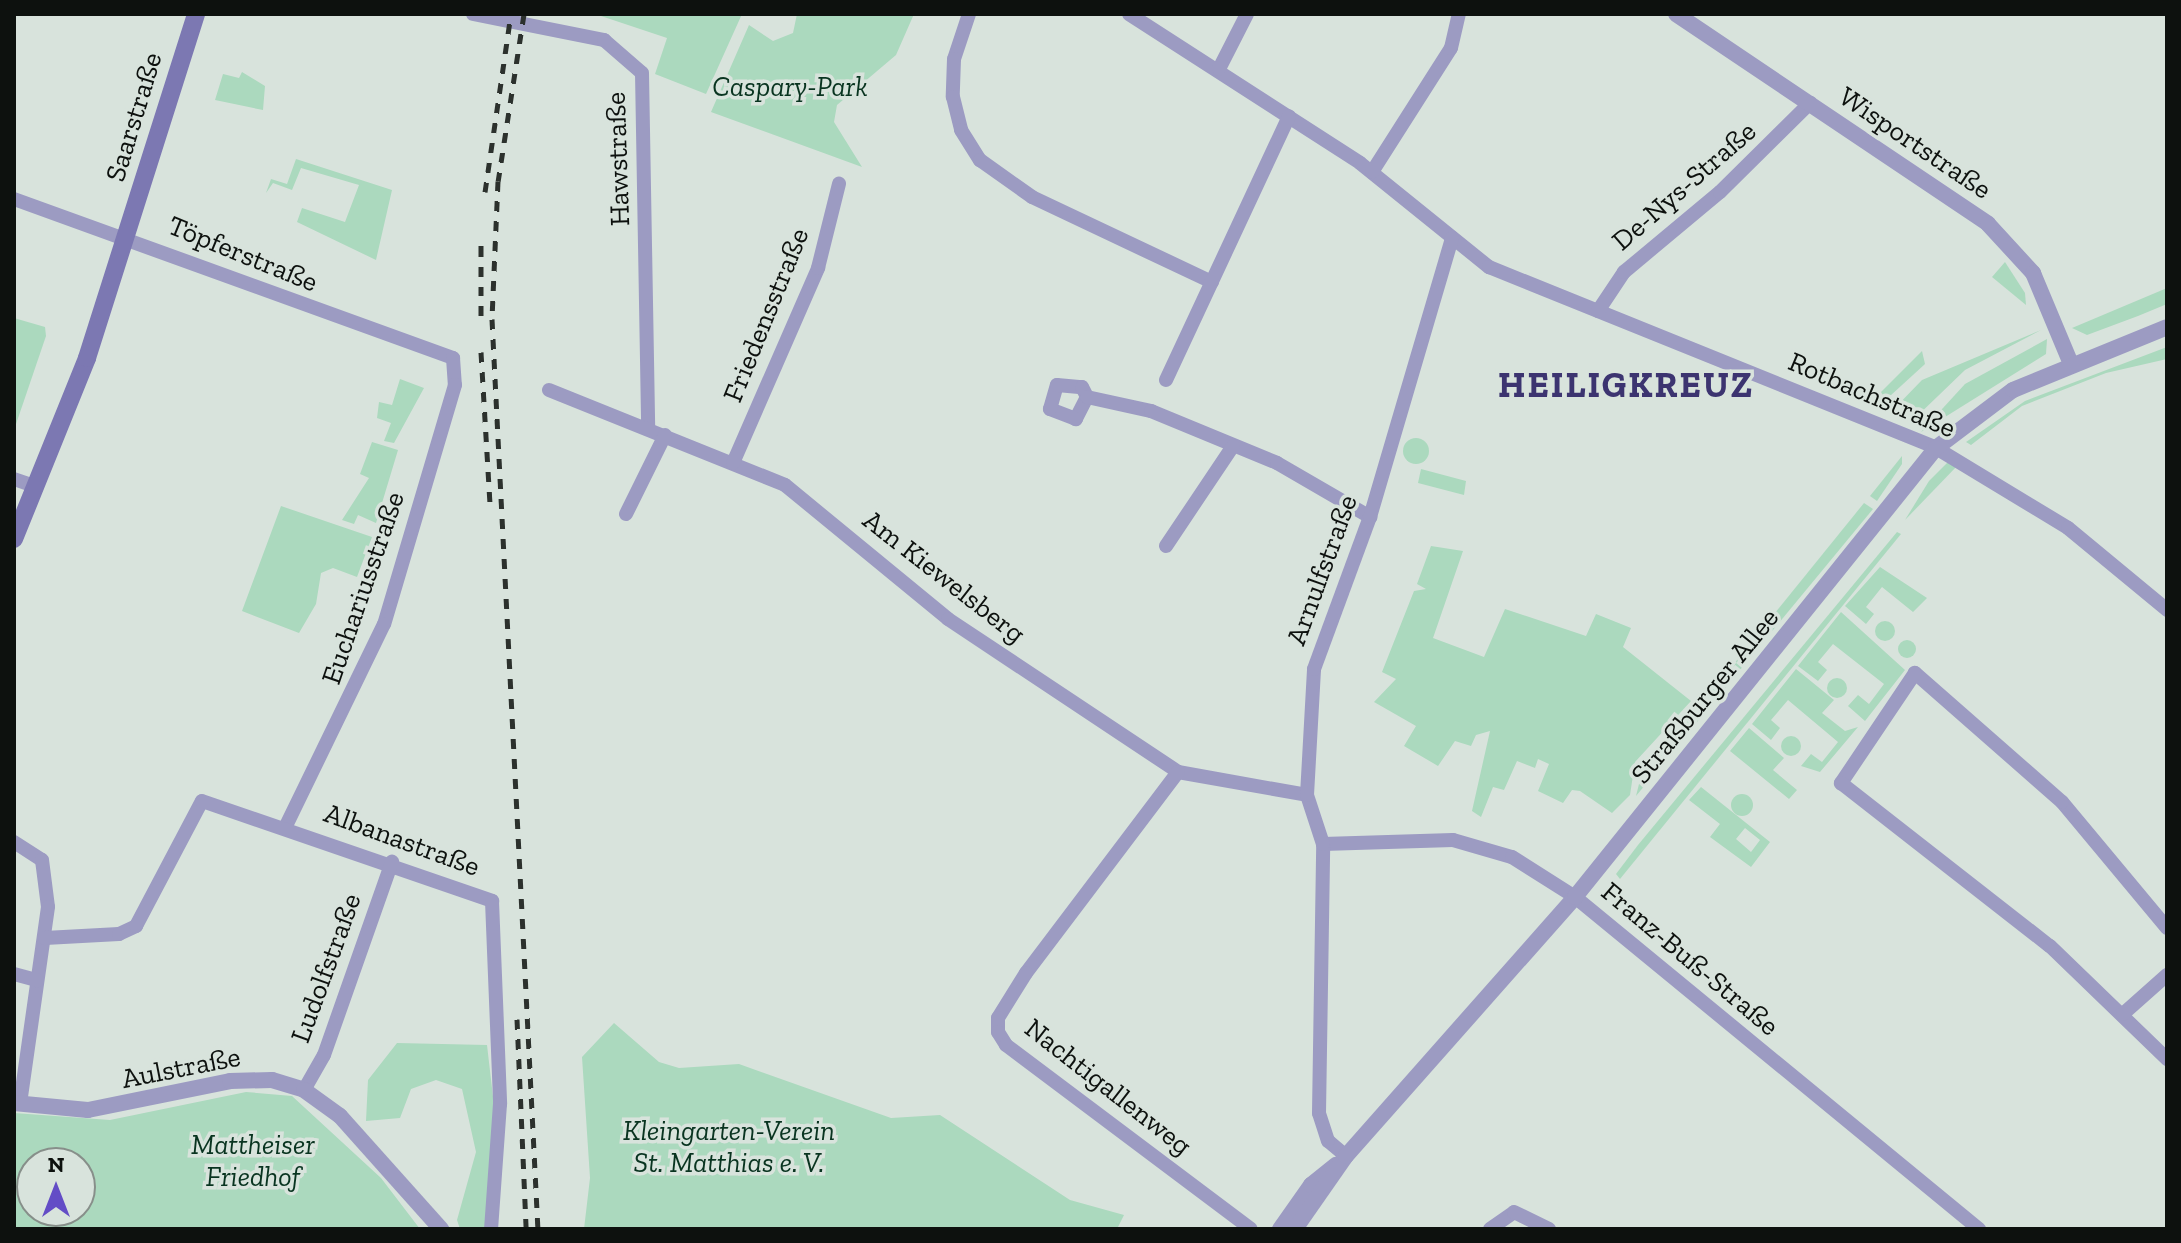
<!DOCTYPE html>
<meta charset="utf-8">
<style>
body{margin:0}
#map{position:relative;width:2181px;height:1243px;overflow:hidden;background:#d8e3dc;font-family:"Zilla Slab",serif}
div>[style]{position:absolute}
.green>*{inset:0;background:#abd9be}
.round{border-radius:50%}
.minor>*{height:14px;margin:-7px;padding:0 7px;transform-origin:7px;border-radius:7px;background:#9c9bc2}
.tertiary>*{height:16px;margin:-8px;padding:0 8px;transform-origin:8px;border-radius:8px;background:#9c9bc2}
.secondary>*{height:18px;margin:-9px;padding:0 9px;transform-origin:9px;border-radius:9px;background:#7c78b2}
.rail>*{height:5px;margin-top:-2.5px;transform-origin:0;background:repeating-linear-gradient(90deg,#2c312d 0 10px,transparent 0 20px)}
span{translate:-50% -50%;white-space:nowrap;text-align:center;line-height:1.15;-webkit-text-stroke:7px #d8e3dc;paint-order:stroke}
.park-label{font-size:28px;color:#093420;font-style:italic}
.street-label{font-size:28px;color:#0d110e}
.district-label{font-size:36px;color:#3c3470;font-weight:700;letter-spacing:2px}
.frame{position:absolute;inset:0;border:16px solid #0d110e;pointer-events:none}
.north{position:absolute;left:16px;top:1147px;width:80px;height:80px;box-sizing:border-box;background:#d8e3dc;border:2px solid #878f8a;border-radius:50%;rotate:0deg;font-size:22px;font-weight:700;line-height:32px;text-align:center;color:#0d110e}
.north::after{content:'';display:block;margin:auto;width:28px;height:36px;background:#634dc6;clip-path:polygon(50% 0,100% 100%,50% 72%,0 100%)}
</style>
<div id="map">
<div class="green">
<div style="clip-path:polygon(595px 14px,742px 14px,706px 94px,655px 74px,667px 38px)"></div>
<div style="clip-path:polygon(797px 14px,914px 14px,896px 55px,837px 105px,834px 122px,862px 167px,711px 112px,749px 25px,773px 41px,793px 33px)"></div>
<div style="clip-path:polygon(242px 72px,265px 86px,263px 110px,215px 100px,223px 74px,239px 78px)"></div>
<div style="clip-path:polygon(296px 159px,392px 190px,376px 260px,297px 222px,302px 208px,345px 222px,359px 185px,301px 168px,292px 190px,273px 183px,266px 193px,271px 179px,287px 184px)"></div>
<div style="clip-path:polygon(2005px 262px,2025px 293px,2026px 305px,1992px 277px)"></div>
<div style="clip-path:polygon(2167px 288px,2167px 304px,2138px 316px,2087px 335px,2072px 328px)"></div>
<div style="clip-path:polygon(14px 318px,45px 327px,46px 336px,14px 430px)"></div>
<div style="clip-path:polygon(2041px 330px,1965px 370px,1911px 422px,1890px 413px,1922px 380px)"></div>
<div style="clip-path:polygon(2047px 339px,2046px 354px,1921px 432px,1965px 384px)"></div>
<div style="clip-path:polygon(2167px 347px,2167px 359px,2106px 373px,2022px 406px,1971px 445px,1966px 442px,2025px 401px)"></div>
<div style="clip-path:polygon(1922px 351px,1925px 364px,1878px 407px,1870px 403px)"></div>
<div style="clip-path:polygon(400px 379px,424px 388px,394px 443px,384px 441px,391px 423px,377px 418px,379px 402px,392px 405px)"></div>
<div class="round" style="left:1403px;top:438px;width:26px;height:26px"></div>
<div style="clip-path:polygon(372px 442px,398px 450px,376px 523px,358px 515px,354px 524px,342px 520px,369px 478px,360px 474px)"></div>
<div style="clip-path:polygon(1902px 456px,1902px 464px,1877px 501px,1870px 496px)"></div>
<div style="clip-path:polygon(1949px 461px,1958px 465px,1905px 520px,1929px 481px)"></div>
<div style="clip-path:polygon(1421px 469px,1466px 481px,1464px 495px,1418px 483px)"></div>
<div style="clip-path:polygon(1864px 503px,1873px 509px,1636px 796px,1640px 780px)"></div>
<div style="clip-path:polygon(281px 506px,372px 537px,357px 577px,333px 568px,321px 573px,316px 604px,299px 633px,242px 611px)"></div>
<div style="clip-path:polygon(1897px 532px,1901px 534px,1620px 879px,1616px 874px,1638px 845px)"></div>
<div style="clip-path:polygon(1431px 546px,1463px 551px,1433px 638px,1484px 657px,1505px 609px,1586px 636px,1596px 614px,1631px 628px,1623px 647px,1691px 701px,1635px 762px,1630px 795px,1612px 813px,1580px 791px,1572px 790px,1563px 803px,1538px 791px,1549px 764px,1538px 759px,1535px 768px,1517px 761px,1504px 790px,1493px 787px,1481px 817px,1472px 811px,1490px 731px,1476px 735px,1471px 746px,1455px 741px,1438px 766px,1404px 746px,1416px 726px,1374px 702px,1396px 679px,1382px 672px,1414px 591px,1426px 589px,1417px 584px)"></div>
<div style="clip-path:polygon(1880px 567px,1927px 598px,1913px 612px,1882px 587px,1866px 607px,1874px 614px,1866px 624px,1845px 606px)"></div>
<div style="clip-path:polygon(1841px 612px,1905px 670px,1865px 721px,1848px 706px,1858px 695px,1869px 704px,1884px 684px,1833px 644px,1818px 662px,1827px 670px,1818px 681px,1798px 666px)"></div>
<div class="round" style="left:1875px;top:621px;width:20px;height:20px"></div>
<div class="round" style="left:1898px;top:640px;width:18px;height:18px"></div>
<div style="clip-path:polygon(1796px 669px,1834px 700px,1822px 713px,1845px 731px,1858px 727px,1820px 772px,1801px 766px,1811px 754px,1822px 762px,1838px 742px,1788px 700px,1771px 720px,1780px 728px,1771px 740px,1752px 724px)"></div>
<div class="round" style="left:1827px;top:678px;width:20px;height:20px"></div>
<div style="clip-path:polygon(1749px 728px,1784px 758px,1773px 770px,1797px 790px,1789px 799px,1730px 751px)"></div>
<div class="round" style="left:1781px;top:736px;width:20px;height:20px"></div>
<div style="clip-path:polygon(evenodd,1701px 787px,1770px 842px,1751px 867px,1710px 837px,1720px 824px,1689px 800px,1701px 787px,1745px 828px,1760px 840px,1751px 852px,1736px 839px,1745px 828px)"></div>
<div class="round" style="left:1731px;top:794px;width:22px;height:22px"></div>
<div style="clip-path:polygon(614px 1023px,659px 1062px,679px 1068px,739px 1064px,891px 1118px,940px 1115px,1070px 1200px,1124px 1215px,1117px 1229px,584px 1229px,590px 1178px,582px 1057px)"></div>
<div style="clip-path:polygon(397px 1043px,487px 1045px,495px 1114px,488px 1229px,460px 1229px,457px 1220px,476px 1152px,462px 1089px,436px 1080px,411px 1089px,400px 1118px,366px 1121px,368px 1080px)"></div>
<div style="clip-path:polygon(evenodd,246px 1092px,292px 1096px,381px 1178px,420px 1229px,14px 1229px,14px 1113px,110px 1120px,246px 1092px,32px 1163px,80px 1163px,80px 1211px,32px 1211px,32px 1163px)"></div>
</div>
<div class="minor">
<div style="left:473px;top:14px;width:134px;rotate:11.2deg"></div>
<div style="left:604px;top:40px;width:50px;rotate:41deg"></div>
<div style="left:642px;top:73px;width:355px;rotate:89deg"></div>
<div style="left:969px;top:14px;width:47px;rotate:108.4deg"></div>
<div style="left:954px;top:59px;width:38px;rotate:92deg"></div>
<div style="left:953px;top:97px;width:34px;rotate:76deg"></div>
<div style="left:961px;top:130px;width:36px;rotate:58deg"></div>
<div style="left:980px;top:160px;width:64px;rotate:35.4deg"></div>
<div style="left:1032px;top:197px;width:199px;rotate:25.3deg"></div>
<div style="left:1129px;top:14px;width:275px;rotate:32.8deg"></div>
<div style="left:1360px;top:163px;width:166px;rotate:38.9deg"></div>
<div style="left:1489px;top:267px;width:482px;rotate:22deg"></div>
<div style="left:1936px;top:448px;width:154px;rotate:31.2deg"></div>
<div style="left:2068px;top:528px;width:129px;rotate:39.6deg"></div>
<div style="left:1219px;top:69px;width:62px;rotate:-63deg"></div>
<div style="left:1372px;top:172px;width:147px;rotate:-57.5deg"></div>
<div style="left:1451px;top:48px;width:35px;rotate:-77deg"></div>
<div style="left:14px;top:199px;width:467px;rotate:19.9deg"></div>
<div style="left:453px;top:358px;width:27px;rotate:86deg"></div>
<div style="left:455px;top:385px;width:249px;rotate:106.5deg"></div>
<div style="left:384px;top:624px;width:225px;rotate:115.9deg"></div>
<div style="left:1598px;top:311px;width:47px;rotate:-56.3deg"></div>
<div style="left:1624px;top:272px;width:125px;rotate:-39.8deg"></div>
<div style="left:1720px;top:192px;width:127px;rotate:-44.7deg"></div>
<div style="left:1166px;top:380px;width:291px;rotate:-65deg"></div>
<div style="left:549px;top:390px;width:254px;rotate:21.9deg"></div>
<div style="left:785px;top:485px;width:211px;rotate:39.4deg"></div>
<div style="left:948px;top:619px;width:276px;rotate:33.6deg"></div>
<div style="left:1178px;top:772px;width:131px;rotate:10.1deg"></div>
<div style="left:1087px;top:397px;width:25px;rotate:117deg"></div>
<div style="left:1076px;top:419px;width:28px;rotate:-159deg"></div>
<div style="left:1050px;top:409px;width:25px;rotate:-74deg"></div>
<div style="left:1057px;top:385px;width:25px;rotate:5deg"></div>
<div style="left:1082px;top:387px;width:11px;rotate:63deg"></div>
<div style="left:1087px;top:397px;width:66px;rotate:12.3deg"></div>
<div style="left:1151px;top:411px;width:136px;rotate:22.4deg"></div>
<div style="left:1277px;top:463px;width:108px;rotate:30.1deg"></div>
<div style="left:733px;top:463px;width:213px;rotate:-66.4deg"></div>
<div style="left:818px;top:268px;width:87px;rotate:-76deg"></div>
<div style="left:14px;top:479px;width:24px;rotate:19deg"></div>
<div style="left:626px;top:514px;width:88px;rotate:-63.7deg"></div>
<div style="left:1166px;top:546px;width:120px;rotate:-56.2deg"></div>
<div style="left:1178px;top:772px;width:252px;rotate:127.1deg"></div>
<div style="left:1026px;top:973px;width:53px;rotate:121.9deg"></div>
<div style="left:998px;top:1018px;width:14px;rotate:90deg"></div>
<div style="left:998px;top:1032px;width:15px;rotate:58deg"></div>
<div style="left:1006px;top:1045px;width:306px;rotate:36.9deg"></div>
<div style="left:14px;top:842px;width:33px;rotate:33deg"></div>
<div style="left:42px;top:860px;width:47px;rotate:82.7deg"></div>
<div style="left:48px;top:907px;width:199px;rotate:98.1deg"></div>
<div style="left:1323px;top:844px;width:130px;rotate:-1.8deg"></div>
<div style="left:1453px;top:840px;width:61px;rotate:16.1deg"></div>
<div style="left:1512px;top:857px;width:75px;rotate:32.4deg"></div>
<div style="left:1575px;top:897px;width:523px;rotate:39.41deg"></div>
<div style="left:2167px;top:928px;width:164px;rotate:-129.8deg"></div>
<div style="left:2062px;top:802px;width:196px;rotate:-138.7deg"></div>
<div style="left:1915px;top:673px;width:133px;rotate:123.9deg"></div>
<div style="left:1841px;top:783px;width:265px;rotate:38deg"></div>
<div style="left:2050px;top:946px;width:163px;rotate:44deg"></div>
<div style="left:45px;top:938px;width:74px;rotate:-3.1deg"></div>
<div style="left:119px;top:934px;width:19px;rotate:-25deg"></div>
<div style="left:136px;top:926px;width:141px;rotate:-62.2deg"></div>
<div style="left:202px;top:801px;width:307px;rotate:19deg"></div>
<div style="left:492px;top:901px;width:203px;rotate:87.7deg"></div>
<div style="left:500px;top:1104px;width:125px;rotate:94.1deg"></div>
<div style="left:14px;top:974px;width:24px;rotate:15deg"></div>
<div style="left:2123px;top:1014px;width:59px;rotate:-41.6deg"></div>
<div style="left:304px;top:1090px;width:40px;rotate:-60.3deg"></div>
<div style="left:324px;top:1055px;width:205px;rotate:-70.6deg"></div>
<div style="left:1346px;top:1156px;width:23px;rotate:-140deg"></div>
<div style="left:1328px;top:1141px;width:29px;rotate:-108deg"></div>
<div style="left:1319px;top:1113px;width:269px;rotate:-89.1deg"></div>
<div style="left:1323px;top:844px;width:52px;rotate:-108.1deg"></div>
<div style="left:1307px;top:795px;width:126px;rotate:-86.8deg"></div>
<div style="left:1314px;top:669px;width:162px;rotate:-69.8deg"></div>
<div style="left:1370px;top:517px;width:291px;rotate:-73.6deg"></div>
<div style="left:1490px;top:1229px;width:29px;rotate:-35deg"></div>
<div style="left:1514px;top:1212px;width:39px;rotate:26deg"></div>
</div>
<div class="tertiary">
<div style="left:1676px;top:14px;width:376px;rotate:33.9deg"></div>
<div style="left:1988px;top:224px;width:67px;rotate:47.4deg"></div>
<div style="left:2033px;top:273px;width:99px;rotate:67.3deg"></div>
<div style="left:14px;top:1103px;width:74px;rotate:5.4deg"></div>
<div style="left:88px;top:1110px;width:145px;rotate:-11.5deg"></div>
<div style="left:230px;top:1081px;width:42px;rotate:-1.4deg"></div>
<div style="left:272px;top:1080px;width:34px;rotate:17deg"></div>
<div style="left:304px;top:1090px;width:44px;rotate:35.8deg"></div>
<div style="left:340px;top:1116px;width:152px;rotate:48.2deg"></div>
<div style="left:1280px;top:1229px;width:54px;rotate:-54.8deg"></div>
<div style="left:1311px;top:1185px;width:32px;rotate:-39deg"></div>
<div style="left:1295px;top:1229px;width:89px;rotate:-55.1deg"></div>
<div style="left:1346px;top:1156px;width:346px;rotate:-48.5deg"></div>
<div style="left:1575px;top:897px;width:576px;rotate:-51.2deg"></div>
<div style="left:1936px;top:448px;width:96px;rotate:-37deg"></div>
<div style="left:2013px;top:390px;width:166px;rotate:-22.2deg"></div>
</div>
<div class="secondary">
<div style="left:14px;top:539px;width:195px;rotate:-68deg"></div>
<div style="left:87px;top:358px;width:361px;rotate:-72.4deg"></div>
</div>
<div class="rail">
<div style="left:524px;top:14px;width:169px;rotate:98.8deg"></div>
<div style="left:498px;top:181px;width:138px;rotate:92.5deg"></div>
<div style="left:492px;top:319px;width:911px;rotate:87.11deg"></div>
<div style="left:485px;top:192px;width:180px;rotate:-81.7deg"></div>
<div style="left:481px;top:316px;width:72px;rotate:-90deg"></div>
<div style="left:481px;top:352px;width:151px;rotate:86.6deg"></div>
<div style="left:517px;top:1019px;width:210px;rotate:87.5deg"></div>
</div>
<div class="park-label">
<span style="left:790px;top:87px">Caspary-Park</span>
<span style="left:729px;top:1147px">Kleingarten-Verein<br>St. Matthias e. V.</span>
<span style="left:253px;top:1161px">Mattheiser<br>Friedhof</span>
</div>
<div class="street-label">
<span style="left:134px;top:117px;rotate:-73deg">Saarstraße</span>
<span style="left:1915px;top:143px;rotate:34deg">Wisportstraße</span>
<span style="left:618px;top:159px;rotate:-92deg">Hawstraße</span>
<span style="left:1684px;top:186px;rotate:-41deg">De-Nys-Straße</span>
<span style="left:243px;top:254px;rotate:22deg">Töpferstraße</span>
<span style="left:766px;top:315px;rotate:-68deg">Friedensstraße</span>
<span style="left:1872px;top:395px;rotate:23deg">Rotbachstraße</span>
<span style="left:1322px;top:570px;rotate:-70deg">Arnulfstraße</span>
<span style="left:944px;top:577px;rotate:38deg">Am Kiewelsberg</span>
<span style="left:363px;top:588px;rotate:-71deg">Euchariusstraße</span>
<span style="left:1705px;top:696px;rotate:-51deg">Straßburger Allee</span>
<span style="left:402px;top:840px;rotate:20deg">Albanastraße</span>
<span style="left:1690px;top:959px;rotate:40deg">Franz-Buß-Straße</span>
<span style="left:326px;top:968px;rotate:-70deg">Ludolfstraße</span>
<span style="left:181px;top:1068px;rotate:-11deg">Aulstraße</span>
<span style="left:1108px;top:1087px;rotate:38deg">Nachtigallenweg</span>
</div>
<div class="district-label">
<span style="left:1626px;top:385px">HEILIGKREUZ</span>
</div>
<div class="frame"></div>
<div class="north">N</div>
</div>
